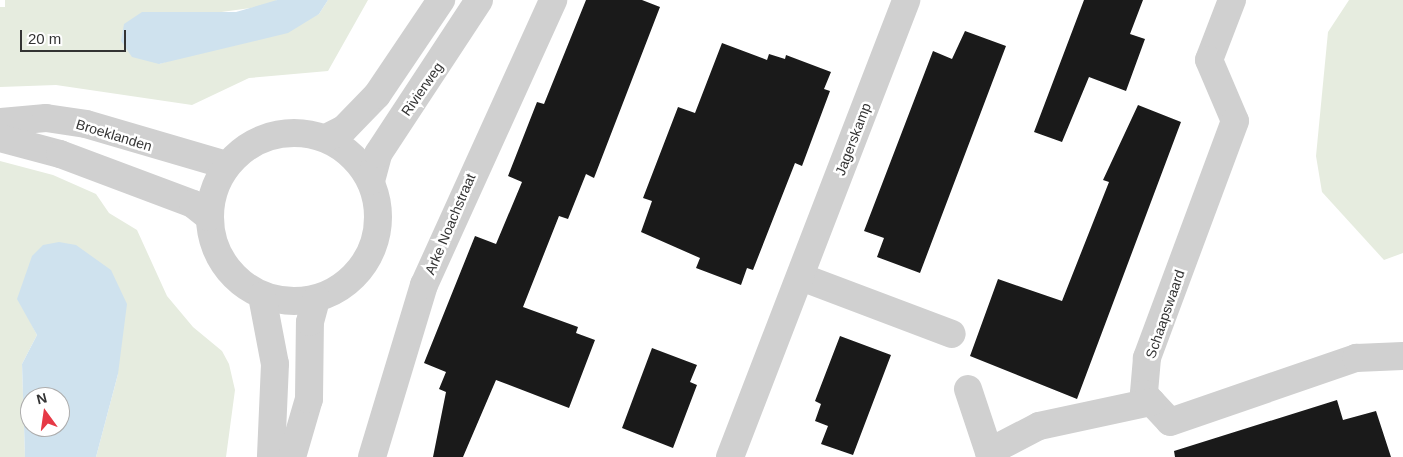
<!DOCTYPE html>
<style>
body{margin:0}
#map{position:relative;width:1403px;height:457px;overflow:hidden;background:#fff;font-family:Helvetica,sans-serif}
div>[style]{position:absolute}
.green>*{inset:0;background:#e6ecdf}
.water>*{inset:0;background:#cfe2ee}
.building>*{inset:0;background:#1a1a1a}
.minor>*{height:28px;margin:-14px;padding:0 14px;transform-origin:14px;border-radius:14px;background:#d0d0d0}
.minor>.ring{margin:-14px;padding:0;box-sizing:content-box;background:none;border:28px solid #d0d0d0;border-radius:50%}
span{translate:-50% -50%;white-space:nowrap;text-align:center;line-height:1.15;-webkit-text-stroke:5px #fff;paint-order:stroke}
.street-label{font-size:14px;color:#333}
.north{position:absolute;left:20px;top:387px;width:50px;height:50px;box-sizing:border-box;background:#fff;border:1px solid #adadad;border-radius:50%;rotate:346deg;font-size:14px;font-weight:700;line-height:20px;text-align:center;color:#333}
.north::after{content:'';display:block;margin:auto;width:18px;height:22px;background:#e63946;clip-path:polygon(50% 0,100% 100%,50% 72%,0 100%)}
.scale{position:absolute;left:20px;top:30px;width:106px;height:22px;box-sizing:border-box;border:2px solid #333;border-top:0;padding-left:6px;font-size:15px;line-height:18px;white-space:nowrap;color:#333;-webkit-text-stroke:4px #fff;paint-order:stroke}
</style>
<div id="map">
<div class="green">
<div style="clip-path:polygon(5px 0,277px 0,272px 5px,207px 14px,159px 64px,319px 14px,328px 0,368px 0,328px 71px,249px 78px,192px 105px,56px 85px,0 87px,0 7px,5px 7px)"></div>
<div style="clip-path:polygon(1349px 0,1403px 0,1403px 253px,1384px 260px,1322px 192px,1316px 156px,1328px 32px)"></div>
<div style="clip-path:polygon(0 161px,53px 175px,96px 194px,109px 213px,137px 230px,167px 296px,193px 327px,222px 351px,229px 364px,235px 390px,226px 457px,96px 457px,118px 374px,29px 319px,37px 335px,22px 364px,25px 457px,0 457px)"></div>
</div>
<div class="water">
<div style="clip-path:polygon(277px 0,328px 0,319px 14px,288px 33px,159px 64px,132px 57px,121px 41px,124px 24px,142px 12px,236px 12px)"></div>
<div style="clip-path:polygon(evenodd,59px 242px,76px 245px,111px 270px,127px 304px,118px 374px,96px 457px,25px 457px,22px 364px,37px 335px,17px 299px,32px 256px,43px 245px,59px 242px,30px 397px,60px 397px,60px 427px,30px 427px,30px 397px)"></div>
</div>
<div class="building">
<div style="clip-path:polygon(586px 0,642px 0,660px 7px,594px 178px,586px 174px,568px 219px,559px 216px,523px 307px,578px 327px,576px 333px,595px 340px,569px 408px,496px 380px,463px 457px,433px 457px,446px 392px,439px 389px,446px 372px,424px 363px,475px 236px,496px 244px,522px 182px,508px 176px,537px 102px,544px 104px)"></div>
<div style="clip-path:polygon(1084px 0,1143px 0,1130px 34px,1145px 39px,1126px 91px,1089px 77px,1062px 142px,1034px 132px)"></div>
<div style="clip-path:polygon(965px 31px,1006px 46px,920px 273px,877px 257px,884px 238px,864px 231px,933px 51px,952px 59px)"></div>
<div style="clip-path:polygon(722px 43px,767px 60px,769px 54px,785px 59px,786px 55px,831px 72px,824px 89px,830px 91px,802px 166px,795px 163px,753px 270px,747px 268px,741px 285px,696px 268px,700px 258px,641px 232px,652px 201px,643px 198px,678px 107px,695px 113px)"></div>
<div style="clip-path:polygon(1138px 105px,1181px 122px,1077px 399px,970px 356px,998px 279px,1062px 301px,1109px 182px,1103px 180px)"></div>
<div style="clip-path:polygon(840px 336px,891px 355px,853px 455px,821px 444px,828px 426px,815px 421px,821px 404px,815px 401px)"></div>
<div style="clip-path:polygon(652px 348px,697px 365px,690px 382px,697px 385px,673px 448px,622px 428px)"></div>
<div style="clip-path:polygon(1337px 400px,1343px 420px,1376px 411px,1391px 457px,1175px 457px,1174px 451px)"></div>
</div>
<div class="minor">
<div style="left:1232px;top:0;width:64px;rotate:111deg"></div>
<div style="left:1209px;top:60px;width:66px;rotate:66.9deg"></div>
<div style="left:1235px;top:121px;width:253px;rotate:110.4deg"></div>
<div style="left:1147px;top:358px;width:36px;rotate:95deg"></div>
<div style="left:1144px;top:394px;width:38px;rotate:47deg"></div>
<div style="left:1170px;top:422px;width:197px;rotate:-19deg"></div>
<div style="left:1356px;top:358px;width:47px;rotate:-2.4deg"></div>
<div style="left:0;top:122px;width:46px;rotate:-5deg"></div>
<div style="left:46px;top:118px;width:40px;rotate:8.5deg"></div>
<div style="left:86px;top:124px;width:146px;rotate:16.3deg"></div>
<div class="ring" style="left:210px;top:133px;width:140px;height:140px"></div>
<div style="left:0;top:138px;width:62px;rotate:14.9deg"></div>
<div style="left:60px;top:154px;width:142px;rotate:20.6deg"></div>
<div style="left:193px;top:204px;width:21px;rotate:39deg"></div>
<div style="left:326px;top:138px;width:20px;rotate:-27deg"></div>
<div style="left:344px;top:129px;width:47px;rotate:-45.9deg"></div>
<div style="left:377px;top:95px;width:115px;rotate:-56deg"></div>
<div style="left:371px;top:181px;width:28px;rotate:-75deg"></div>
<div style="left:378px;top:154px;width:184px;rotate:-56.7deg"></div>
<div style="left:801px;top:277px;width:161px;rotate:20.7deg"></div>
<div style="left:262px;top:296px;width:69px;rotate:79.2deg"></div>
<div style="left:275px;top:364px;width:93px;rotate:92.5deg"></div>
<div style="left:968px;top:389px;width:66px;rotate:71.6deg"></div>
<div style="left:989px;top:452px;width:56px;rotate:-27.5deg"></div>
<div style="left:1039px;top:426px;width:115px;rotate:-12.1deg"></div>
<div style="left:292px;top:457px;width:60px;rotate:-73.7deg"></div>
<div style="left:309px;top:399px;width:77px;rotate:-89.3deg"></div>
<div style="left:310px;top:322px;width:24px;rotate:-75deg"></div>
<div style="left:372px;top:457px;width:180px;rotate:-73.2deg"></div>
<div style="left:424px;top:285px;width:313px;rotate:-65.6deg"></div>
<div style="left:730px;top:457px;width:490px;rotate:-68.9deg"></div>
</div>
<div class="street-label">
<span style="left:422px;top:89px;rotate:-55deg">Rivierweg</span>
<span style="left:114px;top:135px;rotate:17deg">Broeklanden</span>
<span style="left:853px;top:139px;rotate:-69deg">Jagerskamp</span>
<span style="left:450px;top:224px;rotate:-67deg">Arke Noachstraat</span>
<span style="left:1165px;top:314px;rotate:-71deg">Schaapswaard</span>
</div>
<div class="north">N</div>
<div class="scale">20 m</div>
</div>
